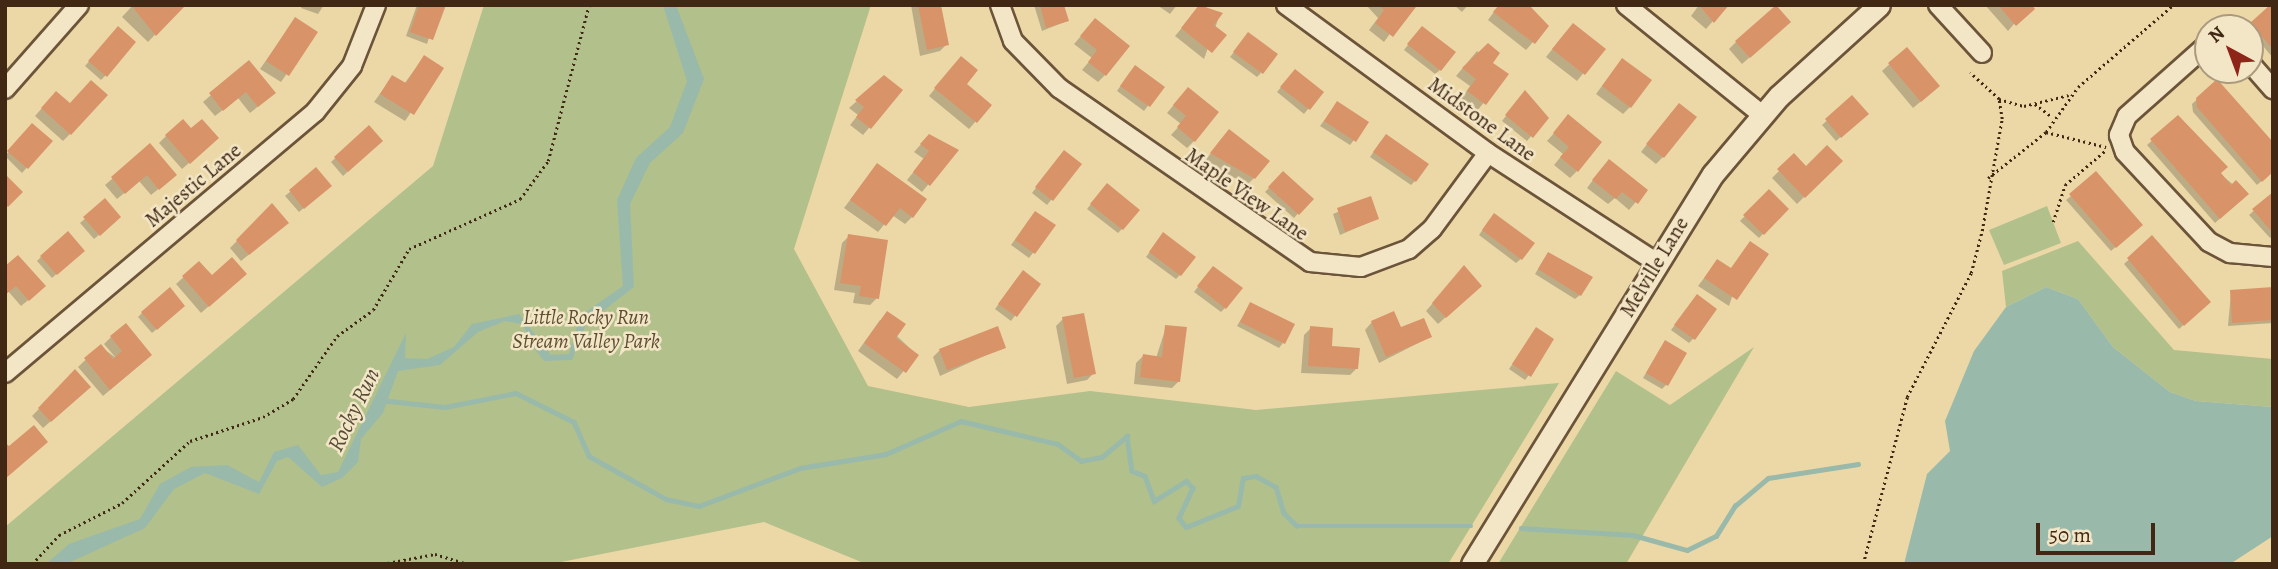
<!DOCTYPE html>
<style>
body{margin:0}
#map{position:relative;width:2278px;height:569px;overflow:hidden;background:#ecd8a7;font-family:Alegreya,serif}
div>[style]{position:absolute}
.green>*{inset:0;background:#b2c08b}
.water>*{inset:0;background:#99b9aa}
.shadow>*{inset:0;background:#0003}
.stream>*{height:4.5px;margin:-2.25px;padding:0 2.25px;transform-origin:2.25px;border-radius:2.25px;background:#99b9aa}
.building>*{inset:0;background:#d99369}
.path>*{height:2.5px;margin-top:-1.25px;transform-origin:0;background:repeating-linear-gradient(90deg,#412815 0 2px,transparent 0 5.5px)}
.roads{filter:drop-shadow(2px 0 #6c543a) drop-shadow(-2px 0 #6c543a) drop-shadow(0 2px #6c543a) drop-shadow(0 -2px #6c543a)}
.minor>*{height:18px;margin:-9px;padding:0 9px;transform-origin:9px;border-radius:9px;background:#f3e6c6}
.tertiary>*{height:21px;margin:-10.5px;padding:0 10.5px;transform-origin:10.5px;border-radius:10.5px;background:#f3e6c6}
span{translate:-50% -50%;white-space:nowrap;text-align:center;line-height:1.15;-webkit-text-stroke:5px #f3e6c6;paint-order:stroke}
.street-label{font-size:21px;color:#412815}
.park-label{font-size:21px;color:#5d4e32;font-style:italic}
.water-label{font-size:23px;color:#574c3a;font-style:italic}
.frame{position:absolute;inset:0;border:7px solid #412815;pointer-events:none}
.north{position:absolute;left:2194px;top:14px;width:70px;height:70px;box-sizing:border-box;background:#f3e6c6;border:2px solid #ac9a7f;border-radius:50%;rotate:319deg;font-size:19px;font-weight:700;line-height:28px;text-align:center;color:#412815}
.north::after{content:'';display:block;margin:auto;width:24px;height:32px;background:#8f2418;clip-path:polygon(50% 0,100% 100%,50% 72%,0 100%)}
.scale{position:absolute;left:2036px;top:523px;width:119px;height:32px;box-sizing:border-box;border:4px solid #412815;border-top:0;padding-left:9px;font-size:21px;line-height:24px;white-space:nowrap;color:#412815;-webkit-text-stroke:5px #f3e6c6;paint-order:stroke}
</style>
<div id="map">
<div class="green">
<div style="clip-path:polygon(484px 5px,871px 5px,794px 249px,868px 386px,969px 407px,1090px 391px,1256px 410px,1559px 383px,1448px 564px,866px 564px,764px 522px,551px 564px,5px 564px,5px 527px,433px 166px)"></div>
<div style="clip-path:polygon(2047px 206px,2061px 243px,2004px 265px,1989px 230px)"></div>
<div style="clip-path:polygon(2078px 241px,2174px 350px,2273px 359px,2273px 407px,2196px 401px,2170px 392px,2113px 347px,2078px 299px,2046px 287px,2006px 307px,2002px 271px)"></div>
<div style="clip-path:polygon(1754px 347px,1626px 564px,1498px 564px,1616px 371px,1670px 405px)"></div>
</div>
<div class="water">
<div style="clip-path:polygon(663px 5px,676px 5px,704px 79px,683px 133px,650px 163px,630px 204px,634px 287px,586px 324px,572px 360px,544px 361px,519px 329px,528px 335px,522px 324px,505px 321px,478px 332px,440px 365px,398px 371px,383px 413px,361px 439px,358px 462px,342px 478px,322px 487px,288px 457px,277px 461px,259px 494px,205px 473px,174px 489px,145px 528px,66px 564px,46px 564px,69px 544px,140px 519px,160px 484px,191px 467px,227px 465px,259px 482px,274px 452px,298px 445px,321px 475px,338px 472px,406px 333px,405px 358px,427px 359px,454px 347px,472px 324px,519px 314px,551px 355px,569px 354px,580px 316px,623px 286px,617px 200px,636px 158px,670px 127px,687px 81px)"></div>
<div style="clip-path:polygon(2046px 287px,2078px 299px,2113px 347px,2170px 392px,2196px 401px,2273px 407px,2273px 536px,2230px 564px,1904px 564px,1927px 474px,1950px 451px,1945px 421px,1974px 351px,2006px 307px)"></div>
</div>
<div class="shadow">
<div style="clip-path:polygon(133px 5px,183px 5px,148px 42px,122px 17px)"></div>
<div style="clip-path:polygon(324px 5px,318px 14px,301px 8px,302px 5px)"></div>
<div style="clip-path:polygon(417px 5px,439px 5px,427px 44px,406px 36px)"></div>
<div style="clip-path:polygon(911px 5px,939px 5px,947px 44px,940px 51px,920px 56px)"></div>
<div style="clip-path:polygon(1034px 5px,1063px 5px,1067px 21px,1042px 31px)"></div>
<div style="clip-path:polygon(1157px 5px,1177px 5px,1170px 14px)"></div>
<div style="clip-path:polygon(1201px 5px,1220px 14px,1204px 59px,1175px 36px)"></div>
<div style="clip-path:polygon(1411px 5px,1384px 42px,1369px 30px,1378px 18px,1366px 5px)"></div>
<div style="clip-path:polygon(1454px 5px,1468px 5px,1462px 12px)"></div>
<div style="clip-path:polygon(1499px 5px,1546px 27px,1526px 50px,1488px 20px)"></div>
<div style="clip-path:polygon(1727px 5px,1706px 29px,1691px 16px,1699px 5px)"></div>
<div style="clip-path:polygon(1985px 5px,2030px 5px,2008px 31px)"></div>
<div style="clip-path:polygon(2273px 6px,2273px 58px,2248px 28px)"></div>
<div style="clip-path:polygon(295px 19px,315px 33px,281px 82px,260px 69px)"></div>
<div style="clip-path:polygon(1095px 20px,1105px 75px,1098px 82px,1082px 70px,1092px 58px,1074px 44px)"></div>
<div style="clip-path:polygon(1782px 29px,1742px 64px,1729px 49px,1736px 42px)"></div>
<div style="clip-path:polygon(1418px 32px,1440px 70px,1435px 74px,1404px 50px)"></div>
<div style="clip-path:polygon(1566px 32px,1603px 49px,1577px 81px,1546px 57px)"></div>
<div style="clip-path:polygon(114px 33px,105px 76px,101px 80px,85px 66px)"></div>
<div style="clip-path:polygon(1244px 39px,1261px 73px,1257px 77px,1230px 57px)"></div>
<div style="clip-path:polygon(1906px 49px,1931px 93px,1913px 108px,1882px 71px)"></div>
<div style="clip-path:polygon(1477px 51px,1506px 75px,1477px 111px,1461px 99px,1470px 86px,1456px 76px)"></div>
<div style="clip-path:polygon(424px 57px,441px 68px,405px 121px,374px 102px,392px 77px,404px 84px)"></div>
<div style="clip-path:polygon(248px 63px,266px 100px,250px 113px,238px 98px,215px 116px,203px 102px)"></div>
<div style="clip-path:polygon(954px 65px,964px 84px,990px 105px,969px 129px,929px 96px)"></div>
<div style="clip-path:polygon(1616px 67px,1630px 107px,1623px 114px,1596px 94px)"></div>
<div style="clip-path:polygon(1130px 72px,1162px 87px,1144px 111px,1117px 91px)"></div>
<div style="clip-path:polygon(1291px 75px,1322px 92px,1304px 114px,1277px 92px)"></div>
<div style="clip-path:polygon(884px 77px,901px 90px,863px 135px,850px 125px,858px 115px,849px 108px)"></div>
<div style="clip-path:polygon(2217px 81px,2273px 171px,2257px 185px,2193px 112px,2192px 104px)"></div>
<div style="clip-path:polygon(1181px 96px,1194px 141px,1187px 148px,1171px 135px,1181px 124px,1167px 113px)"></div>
<div style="clip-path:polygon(1521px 97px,1546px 118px,1527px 141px,1502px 121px)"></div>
<div style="clip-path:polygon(1852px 98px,1867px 114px,1836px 141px,1822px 125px)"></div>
<div style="clip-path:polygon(49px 100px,69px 105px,70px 134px,63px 141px,35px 116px)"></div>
<div style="clip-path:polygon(1337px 103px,1354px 140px,1350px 145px,1320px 126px)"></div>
<div style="clip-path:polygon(1672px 112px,1663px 157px,1656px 164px,1641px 152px)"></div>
<div style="clip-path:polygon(2178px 117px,2219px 173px,2246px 195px,2215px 223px,2147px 145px)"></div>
<div style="clip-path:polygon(1562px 124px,1577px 171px,1570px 178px,1554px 165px,1563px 154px,1547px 141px)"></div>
<div style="clip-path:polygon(369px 127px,381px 141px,343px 176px,331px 162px)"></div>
<div style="clip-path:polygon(28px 130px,50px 142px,22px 173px,5px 156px)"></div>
<div style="clip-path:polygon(166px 136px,210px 145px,182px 169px,159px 143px)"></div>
<div style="clip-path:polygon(1222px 138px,1254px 178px,1247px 185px,1205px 161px)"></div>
<div style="clip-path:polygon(1381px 141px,1415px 181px,1411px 185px,1370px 157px)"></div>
<div style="clip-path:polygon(922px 143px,956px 151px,922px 192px,907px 180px,924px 159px,914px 152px)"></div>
<div style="clip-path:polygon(150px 146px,167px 182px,151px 195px,139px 181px,117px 199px,105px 185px)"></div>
<div style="clip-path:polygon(1060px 156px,1080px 164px,1047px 205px,1032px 193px)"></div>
<div style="clip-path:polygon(1794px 156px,1806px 168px,1840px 161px,1797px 204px,1772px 178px)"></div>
<div style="clip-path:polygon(1602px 168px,1646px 190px,1629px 210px,1615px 198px,1608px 204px,1587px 188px)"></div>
<div style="clip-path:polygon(316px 170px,325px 190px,299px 212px,285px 196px)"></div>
<div style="clip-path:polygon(871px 172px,912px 217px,905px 224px,892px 215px,878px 232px,844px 208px)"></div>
<div style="clip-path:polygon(1283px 173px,1311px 199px,1294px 218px,1265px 192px)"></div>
<div style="clip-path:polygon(1102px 190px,1122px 229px,1118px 233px,1087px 209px)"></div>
<div style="clip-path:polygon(1769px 191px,1787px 209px,1759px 238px,1740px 221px)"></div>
<div style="clip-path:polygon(2273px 194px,2273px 236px,2270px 238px,2249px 215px)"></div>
<div style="clip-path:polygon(2071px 196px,2136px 229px,2111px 251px,2066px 200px)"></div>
<div style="clip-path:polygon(1370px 198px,1377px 219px,1340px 235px,1333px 214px)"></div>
<div style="clip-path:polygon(105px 201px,115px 222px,94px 239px,80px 223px)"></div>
<div style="clip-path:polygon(272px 205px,279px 230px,241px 261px,230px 248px)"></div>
<div style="clip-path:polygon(1031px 217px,1054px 226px,1029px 258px,1011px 245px)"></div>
<div style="clip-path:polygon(1490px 219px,1521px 259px,1516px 263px,1479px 235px)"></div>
<div style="clip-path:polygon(849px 236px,877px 298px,870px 305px,853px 303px,855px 293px,834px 290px,842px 243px)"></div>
<div style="clip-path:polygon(2152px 238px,2209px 302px,2179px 329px,2124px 264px)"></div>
<div style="clip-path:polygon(1159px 239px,1180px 275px,1176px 279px,1146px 257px)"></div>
<div style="clip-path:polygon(1750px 243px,1729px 306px,1698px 286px,1717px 261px,1730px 270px)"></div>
<div style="clip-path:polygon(78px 255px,52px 278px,37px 261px,41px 257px)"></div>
<div style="clip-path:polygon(18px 257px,37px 293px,21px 306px,8px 291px)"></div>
<div style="clip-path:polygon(1544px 259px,1580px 295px,1575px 299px,1535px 274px)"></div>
<div style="clip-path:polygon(199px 263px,211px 278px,237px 281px,201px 313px,176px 284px)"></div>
<div style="clip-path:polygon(1209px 272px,1225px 308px,1221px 312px,1194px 292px)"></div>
<div style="clip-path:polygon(1457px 275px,1473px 293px,1438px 324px,1426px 311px)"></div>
<div style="clip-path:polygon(1018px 277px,1039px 284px,1011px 321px,995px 309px)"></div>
<div style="clip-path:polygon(2273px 289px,2273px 323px,2228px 326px,2231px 292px)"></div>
<div style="clip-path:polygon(1693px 301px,1694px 338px,1689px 343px,1671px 330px)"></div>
<div style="clip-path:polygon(1250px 304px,1283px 343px,1279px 348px,1237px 326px)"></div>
<div style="clip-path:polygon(179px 310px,152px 333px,138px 317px,142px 313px)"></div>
<div style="clip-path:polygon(1063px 319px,1094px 373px,1087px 380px,1067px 384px,1056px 326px)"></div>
<div style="clip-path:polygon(880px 320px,917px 355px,897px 379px,858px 351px)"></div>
<div style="clip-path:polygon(1372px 322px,1400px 330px,1430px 337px,1379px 363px,1365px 330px)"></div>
<div style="clip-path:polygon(1166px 327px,1179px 381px,1172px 388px,1134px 384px,1136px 363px,1143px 356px,1156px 358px)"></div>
<div style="clip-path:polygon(1311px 328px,1357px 368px,1350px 375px,1301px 373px,1304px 335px)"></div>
<div style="clip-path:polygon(1536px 329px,1529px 375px,1525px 380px,1509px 369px)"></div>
<div style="clip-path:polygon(111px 337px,143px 362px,103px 396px,78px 367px,100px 346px,116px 358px,104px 344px)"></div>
<div style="clip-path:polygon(1004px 347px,940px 376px,933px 357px,940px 350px)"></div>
<div style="clip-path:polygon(1661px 347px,1667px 384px,1662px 389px,1643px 378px)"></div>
<div style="clip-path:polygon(75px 372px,82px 394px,43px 428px,32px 416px)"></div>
</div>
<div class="stream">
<div style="left:380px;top:400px;width:65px;rotate:6.1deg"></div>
<div style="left:445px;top:407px;width:72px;rotate:-11.2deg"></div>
<div style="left:516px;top:393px;width:65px;rotate:26.6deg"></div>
<div style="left:574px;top:422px;width:37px;rotate:66deg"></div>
<div style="left:589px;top:456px;width:88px;rotate:29.2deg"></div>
<div style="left:666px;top:499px;width:34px;rotate:12deg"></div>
<div style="left:699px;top:506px;width:108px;rotate:-20.6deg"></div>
<div style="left:800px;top:468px;width:87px;rotate:-9.2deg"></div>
<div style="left:886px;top:454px;width:82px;rotate:-23.7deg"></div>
<div style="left:961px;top:421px;width:100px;rotate:13.3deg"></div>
<div style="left:1058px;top:444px;width:29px;rotate:36deg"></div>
<div style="left:1081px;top:461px;width:21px;rotate:-11deg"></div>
<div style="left:1102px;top:457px;width:33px;rotate:-40deg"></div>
<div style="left:1127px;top:436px;width:35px;rotate:82deg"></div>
<div style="left:1132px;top:471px;width:14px;rotate:21deg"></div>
<div style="left:1145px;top:476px;width:27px;rotate:70deg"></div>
<div style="left:1154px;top:501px;width:38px;rotate:-32deg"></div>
<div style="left:1186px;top:481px;width:10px;rotate:45deg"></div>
<div style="left:1193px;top:488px;width:33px;rotate:115deg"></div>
<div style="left:1179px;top:518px;width:11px;rotate:52deg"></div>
<div style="left:1186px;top:527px;width:56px;rotate:-22deg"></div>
<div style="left:1238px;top:506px;width:28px;rotate:-80deg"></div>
<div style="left:1243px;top:478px;width:13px;rotate:-9deg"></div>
<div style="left:1256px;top:476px;width:23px;rotate:29deg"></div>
<div style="left:1276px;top:487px;width:27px;rotate:73deg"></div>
<div style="left:1284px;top:513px;width:18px;rotate:45deg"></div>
<div style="left:1297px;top:526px;width:174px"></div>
<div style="left:1521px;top:528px;width:112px;rotate:3.6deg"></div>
<div style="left:1633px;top:535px;width:56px;rotate:15.5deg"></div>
<div style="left:1687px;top:550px;width:32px;rotate:-26deg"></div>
<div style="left:1716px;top:536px;width:36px;rotate:-58deg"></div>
<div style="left:1735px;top:506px;width:43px;rotate:-40.3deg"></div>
<div style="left:1768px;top:478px;width:91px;rotate:-8.8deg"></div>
</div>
<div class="building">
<div style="clip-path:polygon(131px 5px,186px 5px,156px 36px)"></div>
<div style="clip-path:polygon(419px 5px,446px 5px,433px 40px,410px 32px)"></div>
<div style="clip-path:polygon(918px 5px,941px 5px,949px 45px,927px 50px)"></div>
<div style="clip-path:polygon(1040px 5px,1064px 5px,1069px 21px,1046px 28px)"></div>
<div style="clip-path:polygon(1199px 5px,1223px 13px,1214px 25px,1227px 35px,1212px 53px,1181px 28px)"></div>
<div style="clip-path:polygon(1378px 5px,1414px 5px,1416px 7px,1393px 37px,1375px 23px,1384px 10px)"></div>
<div style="clip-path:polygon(1499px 5px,1529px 5px,1549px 26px,1535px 44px,1493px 12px)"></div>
<div style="clip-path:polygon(1699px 5px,1729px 5px,1714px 23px)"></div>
<div style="clip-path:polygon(1776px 5px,1791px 22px,1750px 58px,1735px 41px)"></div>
<div style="clip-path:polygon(1998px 5px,2032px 5px,2035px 9px,2016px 26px)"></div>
<div style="clip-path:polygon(2270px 5px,2273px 5px,2273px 49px,2250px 23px)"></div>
<div style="clip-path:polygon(295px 17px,318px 32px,289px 76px,266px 61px)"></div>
<div style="clip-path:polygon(1095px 18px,1130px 46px,1106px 76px,1088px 62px,1097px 50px,1080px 36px)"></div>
<div style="clip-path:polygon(1573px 23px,1606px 49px,1585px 75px,1552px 49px)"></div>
<div style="clip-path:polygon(118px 26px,136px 42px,107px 77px,88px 61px)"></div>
<div style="clip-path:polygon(1422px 26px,1456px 52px,1441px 71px,1407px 44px)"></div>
<div style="clip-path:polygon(1248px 32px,1278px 54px,1263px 74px,1233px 52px)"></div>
<div style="clip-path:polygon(1488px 43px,1500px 53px,1493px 63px,1509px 74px,1486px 105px,1467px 91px,1476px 79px,1462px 68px)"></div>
<div style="clip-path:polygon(1907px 47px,1940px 86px,1921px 102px,1888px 63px)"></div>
<div style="clip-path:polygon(424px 55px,444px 68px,414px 115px,380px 94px,392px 75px,406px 83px)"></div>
<div style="clip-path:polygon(961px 56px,978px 70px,967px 84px,992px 105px,977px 123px,934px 88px)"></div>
<div style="clip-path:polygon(1622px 58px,1652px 80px,1631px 108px,1602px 86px)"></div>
<div style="clip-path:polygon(249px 60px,276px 93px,258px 107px,246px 92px,223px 111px,209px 93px)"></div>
<div style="clip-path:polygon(1135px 65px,1165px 87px,1150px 107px,1120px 86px)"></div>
<div style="clip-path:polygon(1295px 69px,1324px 92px,1310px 110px,1280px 87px)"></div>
<div style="clip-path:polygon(884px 75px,903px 90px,871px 129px,856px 117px,864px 107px,855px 100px)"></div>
<div style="clip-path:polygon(2217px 79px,2273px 142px,2273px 172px,2262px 182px,2197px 107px,2196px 98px)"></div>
<div style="clip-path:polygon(91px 80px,108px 95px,71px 135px,41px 108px,56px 91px,70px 103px)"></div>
<div style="clip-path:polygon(1188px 87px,1219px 112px,1195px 142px,1177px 127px,1186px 116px,1173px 105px)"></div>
<div style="clip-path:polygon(1525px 90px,1549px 118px,1533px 138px,1505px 115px)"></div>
<div style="clip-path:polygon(1852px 95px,1869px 114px,1841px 138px,1825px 119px)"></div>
<div style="clip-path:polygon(1337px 101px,1369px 122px,1356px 142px,1324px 121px)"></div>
<div style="clip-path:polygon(1679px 103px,1697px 117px,1664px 158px,1646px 144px)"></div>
<div style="clip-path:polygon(1568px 114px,1602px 142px,1578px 172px,1560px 157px,1569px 147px,1553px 133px)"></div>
<div style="clip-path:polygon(2178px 115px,2228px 167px,2221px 173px,2231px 185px,2236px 180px,2249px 194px,2220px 219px,2150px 139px)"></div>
<div style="clip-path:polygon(183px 119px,191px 128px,202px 119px,219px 138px,190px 164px,165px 135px)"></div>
<div style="clip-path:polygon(32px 123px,53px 141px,28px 169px,7px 151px)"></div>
<div style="clip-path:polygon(369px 125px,383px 141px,348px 172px,334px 157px)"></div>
<div style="clip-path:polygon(1229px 129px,1270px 161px,1255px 179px,1210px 153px)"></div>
<div style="clip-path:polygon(929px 134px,959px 150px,930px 186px,913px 172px,929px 151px,920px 144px)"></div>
<div style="clip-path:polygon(1386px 134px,1429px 164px,1416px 182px,1373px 152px)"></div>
<div style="clip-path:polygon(150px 143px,177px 175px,159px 190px,147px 175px,125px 194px,111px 177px)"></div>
<div style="clip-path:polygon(1827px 145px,1843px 161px,1805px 198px,1777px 169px,1794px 153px,1806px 166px)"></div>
<div style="clip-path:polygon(1064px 150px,1082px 164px,1053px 201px,1035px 187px)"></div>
<div style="clip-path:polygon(1609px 159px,1648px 190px,1638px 204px,1622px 192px,1616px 199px,1592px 180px)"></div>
<div style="clip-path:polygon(877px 163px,927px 199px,913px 218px,900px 208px,886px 226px,850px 200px)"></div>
<div style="clip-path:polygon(316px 167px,332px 186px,304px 209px,289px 190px)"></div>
<div style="clip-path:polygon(1283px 171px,1314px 199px,1299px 215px,1268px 187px)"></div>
<div style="clip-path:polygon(2096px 171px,2143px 225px,2116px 248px,2069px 194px)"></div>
<div style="clip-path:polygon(5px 174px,23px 192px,8px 207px,5px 204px)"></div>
<div style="clip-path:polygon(1107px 183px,1140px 210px,1123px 230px,1090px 204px)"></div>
<div style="clip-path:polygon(1769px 189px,1789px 209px,1764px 235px,1743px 215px)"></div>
<div style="clip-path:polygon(2273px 192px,2273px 233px,2252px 209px)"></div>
<div style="clip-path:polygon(1371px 196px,1379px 219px,1345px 232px,1337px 208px)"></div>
<div style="clip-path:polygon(105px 198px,121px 217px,100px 236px,83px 217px)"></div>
<div style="clip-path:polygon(272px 203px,289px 223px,249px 255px,236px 240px)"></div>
<div style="clip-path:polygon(1035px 211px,1056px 225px,1035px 254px,1015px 240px)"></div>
<div style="clip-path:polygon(1494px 213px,1535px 243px,1522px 260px,1482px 230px)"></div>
<div style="clip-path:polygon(68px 231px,85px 251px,57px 275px,40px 256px)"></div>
<div style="clip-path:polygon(1163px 232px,1196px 257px,1181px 276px,1149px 252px)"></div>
<div style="clip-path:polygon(848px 234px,888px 240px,879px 299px,859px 296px,861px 286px,840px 283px)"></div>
<div style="clip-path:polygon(2152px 235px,2211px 302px,2184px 326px,2127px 258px)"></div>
<div style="clip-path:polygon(1750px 241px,1769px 254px,1737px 300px,1704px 278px,1717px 259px,1731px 268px)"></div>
<div style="clip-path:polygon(1548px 252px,1593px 277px,1581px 296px,1538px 269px)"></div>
<div style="clip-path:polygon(18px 255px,46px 286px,29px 301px,16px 286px,5px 295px,5px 266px)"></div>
<div style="clip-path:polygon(232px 257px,247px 274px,209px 307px,182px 276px,199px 261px,212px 275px)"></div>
<div style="clip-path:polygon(1464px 265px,1482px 286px,1446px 318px,1432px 303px)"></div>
<div style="clip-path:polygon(1213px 266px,1243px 288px,1226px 309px,1197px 286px)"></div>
<div style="clip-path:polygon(1023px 270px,1041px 284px,1017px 317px,998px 304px)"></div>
<div style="clip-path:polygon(170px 287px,185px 306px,157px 330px,141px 312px)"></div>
<div style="clip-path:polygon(2273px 287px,2273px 320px,2232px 323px,2230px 290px)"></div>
<div style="clip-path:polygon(1697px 294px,1717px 309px,1695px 340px,1674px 325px)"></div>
<div style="clip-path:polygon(1250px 302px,1295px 324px,1285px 344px,1240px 322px)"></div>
<div style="clip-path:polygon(887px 311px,906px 324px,896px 338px,919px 355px,906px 373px,864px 343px)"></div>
<div style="clip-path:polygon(1394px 311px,1401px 327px,1424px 318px,1432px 337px,1386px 357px,1371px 321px)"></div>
<div style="clip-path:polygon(1084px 313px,1096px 374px,1074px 378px,1062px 317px)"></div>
<div style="clip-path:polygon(126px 323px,152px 355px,110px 390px,84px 358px,101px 344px,113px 359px,122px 351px,110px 336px)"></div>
<div style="clip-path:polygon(1165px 325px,1187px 327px,1180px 382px,1140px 377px,1143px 354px,1162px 357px)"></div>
<div style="clip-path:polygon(998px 326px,1006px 348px,947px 370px,939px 349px)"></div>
<div style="clip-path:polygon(1310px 326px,1333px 328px,1332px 346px,1360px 348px,1358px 369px,1308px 366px)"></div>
<div style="clip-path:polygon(1536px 327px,1554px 339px,1531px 377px,1512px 364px)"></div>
<div style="clip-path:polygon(1665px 340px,1687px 353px,1668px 386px,1646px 373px)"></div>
<div style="clip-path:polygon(75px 369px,91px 387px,51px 422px,38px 408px)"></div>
<div style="clip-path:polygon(34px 425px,48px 442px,5px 479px,5px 443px,9px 446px)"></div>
</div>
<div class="path">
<div style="left:1999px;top:99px;width:26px;rotate:16deg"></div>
<div style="left:2024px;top:106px;width:46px;rotate:-13.7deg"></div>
<div style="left:2035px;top:104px;width:21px;rotate:37deg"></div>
<div style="left:2046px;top:132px;width:62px;rotate:14deg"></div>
<div style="left:1988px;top:178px;width:74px;rotate:-38.4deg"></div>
<div style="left:2046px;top:132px;width:55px;rotate:-54.6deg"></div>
<div style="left:2078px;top:87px;width:125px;rotate:-40.8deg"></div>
<div style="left:2053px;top:222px;width:39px;rotate:-72deg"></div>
<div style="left:2065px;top:185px;width:54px;rotate:-40.5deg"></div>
<div style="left:32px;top:564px;width:40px;rotate:-47deg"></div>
<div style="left:59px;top:535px;width:71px;rotate:-26.9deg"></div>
<div style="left:122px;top:503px;width:92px;rotate:-42.4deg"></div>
<div style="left:190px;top:441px;width:77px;rotate:-18.2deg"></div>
<div style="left:263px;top:417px;width:35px;rotate:-31deg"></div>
<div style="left:293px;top:399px;width:77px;rotate:-55.1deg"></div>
<div style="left:337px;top:336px;width:44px;rotate:-35.8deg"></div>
<div style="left:373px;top:310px;width:71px;rotate:-59.5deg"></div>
<div style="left:409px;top:249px;width:122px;rotate:-24.2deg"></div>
<div style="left:520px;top:199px;width:47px;rotate:-53.6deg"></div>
<div style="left:548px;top:161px;width:161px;rotate:-75.3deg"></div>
<div style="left:382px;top:564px;width:54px;rotate:-10.7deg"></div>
<div style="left:435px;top:554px;width:34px;rotate:17deg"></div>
<div style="left:1863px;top:564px;width:173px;rotate:-75.2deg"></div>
<div style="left:1907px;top:397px;width:140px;rotate:-62.7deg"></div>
<div style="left:1971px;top:273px;width:43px;rotate:-75.3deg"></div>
<div style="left:1982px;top:231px;width:114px;rotate:-79.9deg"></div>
<div style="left:2002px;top:119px;width:20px;rotate:-99deg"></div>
<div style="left:1999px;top:99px;width:39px;rotate:-138deg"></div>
</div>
<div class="roads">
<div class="minor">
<div style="left:1000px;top:5px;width:38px;rotate:70deg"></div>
<div style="left:1013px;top:41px;width:66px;rotate:45.6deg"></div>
<div style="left:1059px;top:88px;width:305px;rotate:34.7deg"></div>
<div style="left:1310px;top:262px;width:51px;rotate:5.6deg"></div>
<div style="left:1361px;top:267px;width:51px;rotate:-20.6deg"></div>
<div style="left:1409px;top:249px;width:30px;rotate:-41deg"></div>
<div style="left:1432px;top:229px;width:94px;rotate:-53.6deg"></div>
<div style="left:1286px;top:5px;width:250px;rotate:36.2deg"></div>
<div style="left:1488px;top:153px;width:200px;rotate:33deg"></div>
<div style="left:1626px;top:5px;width:174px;rotate:38.9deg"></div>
<div style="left:1938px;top:5px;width:65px;rotate:47.5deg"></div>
<div style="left:2208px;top:44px;width:108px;rotate:138.4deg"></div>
<div style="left:2127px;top:116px;width:21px;rotate:113deg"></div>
<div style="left:2119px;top:135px;width:18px;rotate:71deg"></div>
<div style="left:2125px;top:152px;width:123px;rotate:47deg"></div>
<div style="left:2209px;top:242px;width:24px;rotate:28deg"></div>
<div style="left:2230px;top:253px;width:43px;rotate:5.3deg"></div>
<div style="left:2250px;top:63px;width:35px;rotate:49deg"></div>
<div style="left:5px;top:89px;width:112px;rotate:-48.6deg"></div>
<div style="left:5px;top:373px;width:405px;rotate:-40.1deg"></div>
<div style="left:315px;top:112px;width:59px;rotate:-51.2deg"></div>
<div style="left:352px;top:66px;width:66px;rotate:-68.5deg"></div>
</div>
<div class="tertiary">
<div style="left:1472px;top:564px;width:458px;rotate:-58.3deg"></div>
<div style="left:1713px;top:174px;width:102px;rotate:-49.8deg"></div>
<div style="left:1779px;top:96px;width:135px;rotate:-42.3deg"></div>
</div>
</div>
<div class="street-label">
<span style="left:1482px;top:119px;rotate:36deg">Midstone Lane</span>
<span style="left:193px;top:185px;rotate:-40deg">Majestic Lane</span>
<span style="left:1247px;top:194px;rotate:35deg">Maple View Lane</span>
<span style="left:1654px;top:267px;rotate:-59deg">Melville Lane</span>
</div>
<div class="park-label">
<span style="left:586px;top:329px">Little Rocky Run<br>Stream Valley Park</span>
</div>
<div class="water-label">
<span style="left:354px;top:410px;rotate:-64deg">Rocky Run</span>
</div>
<div class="frame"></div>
<div class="north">N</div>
<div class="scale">50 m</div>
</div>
